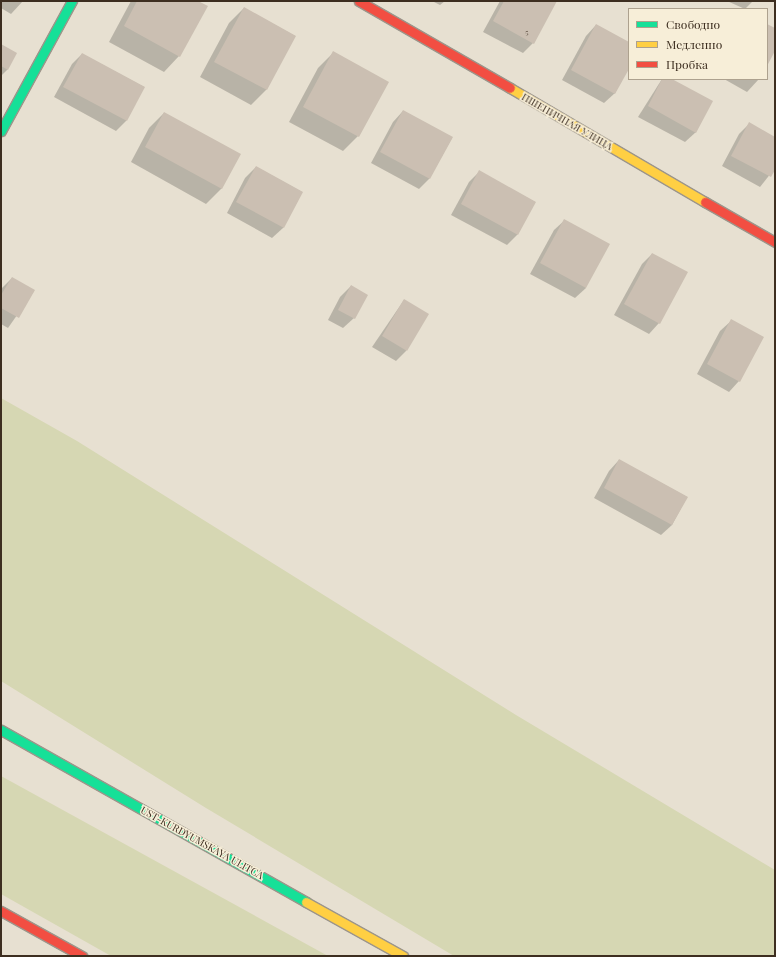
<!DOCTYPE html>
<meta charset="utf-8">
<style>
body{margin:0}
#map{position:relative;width:776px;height:957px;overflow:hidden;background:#e7e0d1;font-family:"Playfair Display",serif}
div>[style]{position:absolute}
.green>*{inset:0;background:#d6d7b3}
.shadow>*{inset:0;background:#0003}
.building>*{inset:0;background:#cbbfb2}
.roads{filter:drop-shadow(1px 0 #9c958a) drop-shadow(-1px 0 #9c958a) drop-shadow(0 1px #9c958a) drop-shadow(0 -1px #9c958a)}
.fast>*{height:9px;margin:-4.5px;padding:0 4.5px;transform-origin:4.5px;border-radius:4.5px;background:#16e098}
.slow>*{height:9px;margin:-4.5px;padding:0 4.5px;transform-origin:4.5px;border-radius:4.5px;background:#ffcf43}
.jam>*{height:9px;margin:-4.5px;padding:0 4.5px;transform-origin:4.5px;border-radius:4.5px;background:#f24e42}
span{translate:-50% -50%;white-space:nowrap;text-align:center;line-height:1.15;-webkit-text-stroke:3px #f7eed8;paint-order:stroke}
.number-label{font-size:8px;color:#605244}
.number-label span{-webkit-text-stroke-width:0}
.street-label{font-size:10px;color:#3d2e20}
.frame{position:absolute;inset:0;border:2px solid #3d2e20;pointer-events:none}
.legend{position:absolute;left:628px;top:8px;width:140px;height:72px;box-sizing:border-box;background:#f7eed8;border:1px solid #ada18e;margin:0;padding:5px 7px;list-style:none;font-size:12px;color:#3d2e20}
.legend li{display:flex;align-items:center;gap:8px;height:20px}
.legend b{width:20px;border:1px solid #ada18e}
</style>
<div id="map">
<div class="green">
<div style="clip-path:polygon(1px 398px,77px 441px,516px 715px,775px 870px,775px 956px,454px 956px,206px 808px,1px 681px)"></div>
<div style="clip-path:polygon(1px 776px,328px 956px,111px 956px,1px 894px)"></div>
</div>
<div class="shadow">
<div style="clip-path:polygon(1px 1px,23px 1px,11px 14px,1px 8px)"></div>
<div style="clip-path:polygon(131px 1px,196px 1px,179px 56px,164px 72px,109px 42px)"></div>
<div style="clip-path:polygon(432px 1px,445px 1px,440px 5px)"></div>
<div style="clip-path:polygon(500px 1px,554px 1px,533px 43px,523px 53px,483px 32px)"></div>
<div style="clip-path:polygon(727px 1px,753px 1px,745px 9px)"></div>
<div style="clip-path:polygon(244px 8px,295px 36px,266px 90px,251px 105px,200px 77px,229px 23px)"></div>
<div style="clip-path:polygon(596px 25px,629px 43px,629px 66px,615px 93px,604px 103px,562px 80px,586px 36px)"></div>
<div style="clip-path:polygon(1px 46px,8px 69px,1px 76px)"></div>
<div style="clip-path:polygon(333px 53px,358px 136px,343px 151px,289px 122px,318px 68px)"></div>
<div style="clip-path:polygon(82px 54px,144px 87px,126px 121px,116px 131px,54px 97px,72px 64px)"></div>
<div style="clip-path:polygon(662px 79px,670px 79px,696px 132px,685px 142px,638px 117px)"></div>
<div style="clip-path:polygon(724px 79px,759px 79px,747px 92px)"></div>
<div style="clip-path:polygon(403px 111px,452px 138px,429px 179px,419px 189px,371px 163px,393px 122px)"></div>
<div style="clip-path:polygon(164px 113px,222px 188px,206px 204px,131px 162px,149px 128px)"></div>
<div style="clip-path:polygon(749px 124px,775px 138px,775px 168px,760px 187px,722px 166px,739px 134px)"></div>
<div style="clip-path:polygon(256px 167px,302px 192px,283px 228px,272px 238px,227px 213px,245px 178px)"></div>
<div style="clip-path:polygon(479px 172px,535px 202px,517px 235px,507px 245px,451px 215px,469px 182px)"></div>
<div style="clip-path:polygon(565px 220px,586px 288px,575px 298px,530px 274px,554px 230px)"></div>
<div style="clip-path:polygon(652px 254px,659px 323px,649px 334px,614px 315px,642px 264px)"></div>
<div style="clip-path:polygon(12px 278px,34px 291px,8px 328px,1px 324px,1px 289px)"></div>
<div style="clip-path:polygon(351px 286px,354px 318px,343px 328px,328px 320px,340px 297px)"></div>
<div style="clip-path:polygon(404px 300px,406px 351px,396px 361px,372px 347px)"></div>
<div style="clip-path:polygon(731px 321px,739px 381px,729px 392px,697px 374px,720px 331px)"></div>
<div style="clip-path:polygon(619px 460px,687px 497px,672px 525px,661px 535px,594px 498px,609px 471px)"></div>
</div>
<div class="building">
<div style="clip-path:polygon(137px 1px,198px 1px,208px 6px,180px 57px,124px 26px)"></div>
<div style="clip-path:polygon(504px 1px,557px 1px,534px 44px,493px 21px)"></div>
<div style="clip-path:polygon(244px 7px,296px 36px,267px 90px,214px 62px)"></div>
<div style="clip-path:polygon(596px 24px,629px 42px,629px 69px,615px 94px,571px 70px)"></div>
<div style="clip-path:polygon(767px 24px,775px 28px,775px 51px,767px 66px)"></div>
<div style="clip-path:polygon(1px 44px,17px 53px,8px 70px,1px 66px)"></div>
<div style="clip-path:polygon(333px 51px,389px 82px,359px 137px,303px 107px)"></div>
<div style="clip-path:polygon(82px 53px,145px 87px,127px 121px,63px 87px)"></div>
<div style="clip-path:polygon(662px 79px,672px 79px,713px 101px,696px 133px,648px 106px)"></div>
<div style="clip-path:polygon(403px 110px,453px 137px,430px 179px,380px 152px)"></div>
<div style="clip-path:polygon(164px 112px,241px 154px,222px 189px,145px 147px)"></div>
<div style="clip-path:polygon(749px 122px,775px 137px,775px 170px,771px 177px,731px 156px)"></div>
<div style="clip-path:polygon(256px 166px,303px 192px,284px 228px,236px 202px)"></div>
<div style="clip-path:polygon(479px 170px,536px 202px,518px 235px,461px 204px)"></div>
<div style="clip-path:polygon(564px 219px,610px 244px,586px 288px,540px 263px)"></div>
<div style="clip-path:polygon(652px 253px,688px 272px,660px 324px,624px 304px)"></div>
<div style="clip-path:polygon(12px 277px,35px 290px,19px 318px,1px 308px,1px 295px)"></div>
<div style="clip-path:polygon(351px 285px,368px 295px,355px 319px,338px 310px)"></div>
<div style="clip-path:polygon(404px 299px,429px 314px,407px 351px,382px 336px)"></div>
<div style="clip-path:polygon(731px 319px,764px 337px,740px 382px,707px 364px)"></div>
<div style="clip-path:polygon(619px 459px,688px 497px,672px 525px,604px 488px)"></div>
</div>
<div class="roads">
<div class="fast">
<div style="left:1px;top:131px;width:148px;rotate:-61.4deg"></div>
<div style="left:1px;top:730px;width:350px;rotate:29.4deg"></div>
</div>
<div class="slow">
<div style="left:510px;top:88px;width:226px;rotate:30.3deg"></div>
<div style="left:306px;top:902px;width:111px;rotate:29.1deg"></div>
</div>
<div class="jam">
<div style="left:359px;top:1px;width:174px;rotate:29.9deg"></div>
<div style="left:705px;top:202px;width:81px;rotate:29.7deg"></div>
<div style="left:1px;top:911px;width:93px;rotate:29.1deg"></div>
</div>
</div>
<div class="number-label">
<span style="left:527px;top:32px">5</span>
</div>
<div class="street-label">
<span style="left:567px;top:122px;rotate:30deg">ПШЕНИЧНАЯ УЛИЦА</span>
<span style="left:202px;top:843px;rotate:29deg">UST-KURDYUMSKAYA ULITCA</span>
</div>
<div class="frame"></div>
<ul class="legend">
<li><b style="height:5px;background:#16e098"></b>Свободно</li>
<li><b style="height:5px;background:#ffcf43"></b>Медленно</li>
<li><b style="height:5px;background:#f24e42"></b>Пробка</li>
</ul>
</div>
